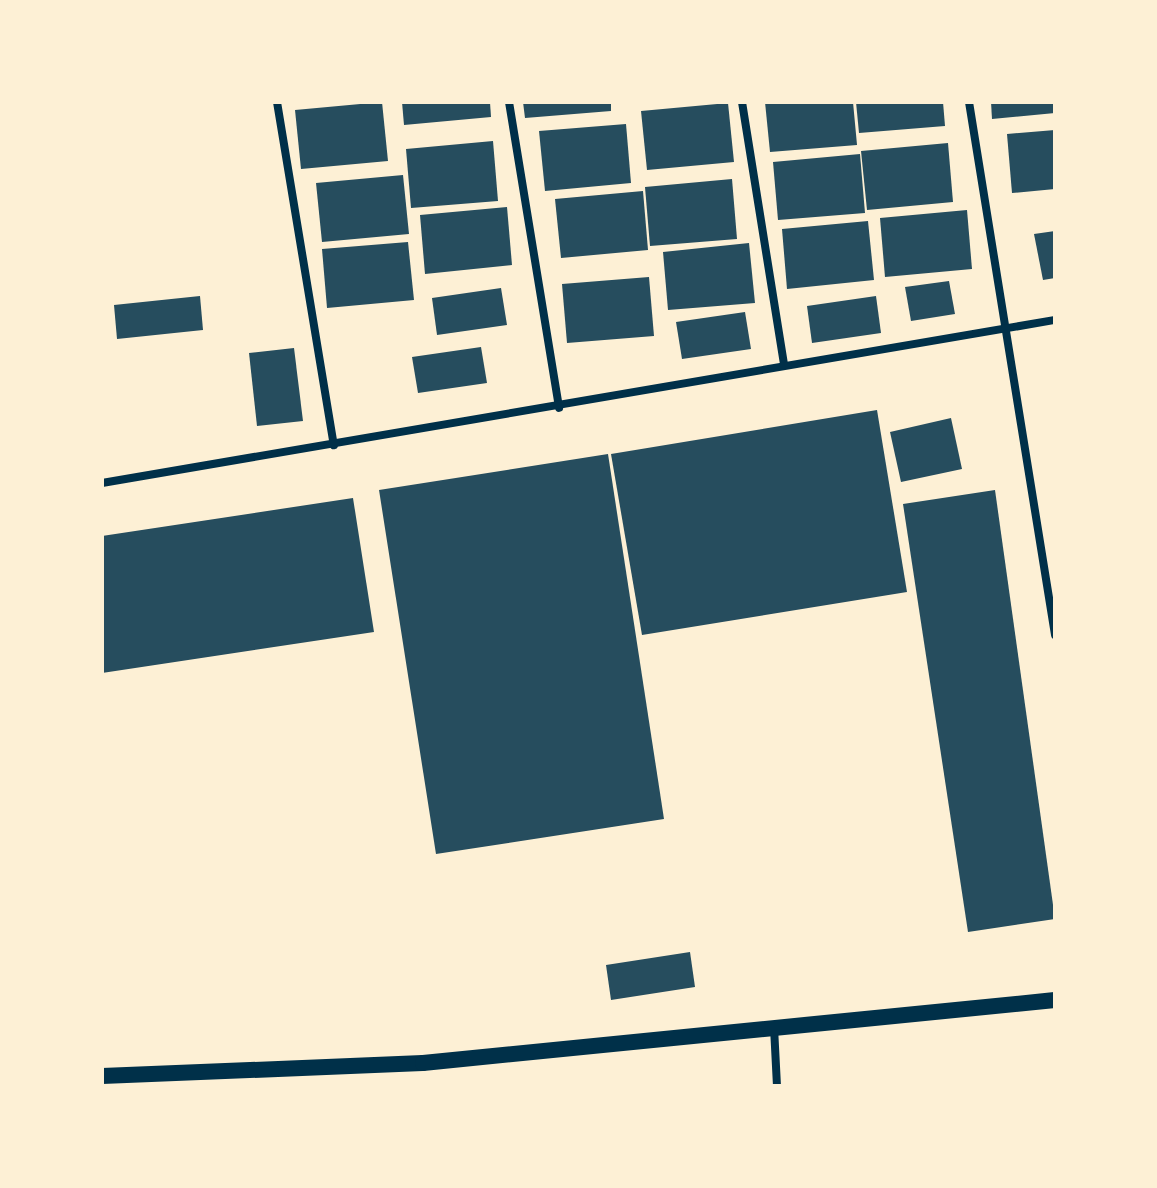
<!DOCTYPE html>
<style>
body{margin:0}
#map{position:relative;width:1157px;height:1188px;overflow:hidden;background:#fdf0d5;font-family:"Playfair Display",serif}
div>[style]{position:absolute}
.building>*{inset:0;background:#264d5e}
.minor>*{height:8px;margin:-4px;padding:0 4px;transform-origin:4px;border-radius:4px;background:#003049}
.secondary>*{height:16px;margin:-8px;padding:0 8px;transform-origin:8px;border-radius:8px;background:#003049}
span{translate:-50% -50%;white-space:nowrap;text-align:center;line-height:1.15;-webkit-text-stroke:8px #fdf0d5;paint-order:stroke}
.frame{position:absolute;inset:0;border:104px solid #fdf0d5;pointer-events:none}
</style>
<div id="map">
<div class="building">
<div style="clip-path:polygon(382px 102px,388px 161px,301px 169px,295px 110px)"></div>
<div style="clip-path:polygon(402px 102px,490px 102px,491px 117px,404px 125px)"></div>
<div style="clip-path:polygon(523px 102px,611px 102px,611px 111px,525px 118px)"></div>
<div style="clip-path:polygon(765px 102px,853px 102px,857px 145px,770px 152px)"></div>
<div style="clip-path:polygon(856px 102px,943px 102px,945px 126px,859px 133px)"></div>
<div style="clip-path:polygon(991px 102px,1055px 102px,1055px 113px,992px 119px)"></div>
<div style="clip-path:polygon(728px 103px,734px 162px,647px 170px,641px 111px)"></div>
<div style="clip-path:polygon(626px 124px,631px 183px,545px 191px,539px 131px)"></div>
<div style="clip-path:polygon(1055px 130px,1055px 189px,1012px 193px,1007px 134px)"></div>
<div style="clip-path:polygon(493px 141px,498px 201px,411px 208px,406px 149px)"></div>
<div style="clip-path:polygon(948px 143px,953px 202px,867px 210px,861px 151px)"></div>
<div style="clip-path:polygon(860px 154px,865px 213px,778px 220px,773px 162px)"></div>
<div style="clip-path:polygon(403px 175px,409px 234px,322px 242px,316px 183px)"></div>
<div style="clip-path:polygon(732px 179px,737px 239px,650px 246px,645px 187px)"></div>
<div style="clip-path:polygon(643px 191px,648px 250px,561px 258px,555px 199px)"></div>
<div style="clip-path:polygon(507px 207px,512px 265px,425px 274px,420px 215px)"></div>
<div style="clip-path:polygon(967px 210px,972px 269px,885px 277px,880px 218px)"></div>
<div style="clip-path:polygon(868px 221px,874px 280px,787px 289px,782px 229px)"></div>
<div style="clip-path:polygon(1055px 231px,1055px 278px,1043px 280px,1034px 234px)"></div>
<div style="clip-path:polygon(408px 242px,414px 300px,327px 308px,322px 249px)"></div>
<div style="clip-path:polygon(749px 243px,755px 303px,668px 310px,663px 252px)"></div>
<div style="clip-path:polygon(649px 277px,654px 336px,567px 343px,562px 284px)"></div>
<div style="clip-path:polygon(949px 281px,955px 314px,911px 321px,905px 287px)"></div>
<div style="clip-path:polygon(501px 288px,507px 325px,437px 335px,432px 298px)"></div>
<div style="clip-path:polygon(200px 296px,203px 330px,117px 339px,114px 305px)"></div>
<div style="clip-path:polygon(876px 296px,881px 333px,812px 343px,807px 306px)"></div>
<div style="clip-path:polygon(745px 312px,751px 349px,682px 359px,676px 322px)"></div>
<div style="clip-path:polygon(481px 347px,487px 383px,418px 393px,412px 357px)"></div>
<div style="clip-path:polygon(294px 348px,303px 421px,257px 426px,249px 353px)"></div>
<div style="clip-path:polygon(877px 410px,907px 592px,642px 635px,611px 454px)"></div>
<div style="clip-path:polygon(951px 418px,962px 469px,901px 482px,890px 432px)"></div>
<div style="clip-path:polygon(608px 454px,664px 819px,436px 854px,379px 490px)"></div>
<div style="clip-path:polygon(995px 490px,1055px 919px,968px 932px,903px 504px)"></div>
<div style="clip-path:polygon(353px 498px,374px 632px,102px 673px,102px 536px)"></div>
<div style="clip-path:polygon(690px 952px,695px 987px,611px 1000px,606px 965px)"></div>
</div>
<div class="minor">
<div style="left:277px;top:102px;width:348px;rotate:80.6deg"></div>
<div style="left:509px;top:102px;width:310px;rotate:80.7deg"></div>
<div style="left:742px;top:102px;width:264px;rotate:80.9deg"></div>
<div style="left:969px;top:102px;width:540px;rotate:80.83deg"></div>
<div style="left:102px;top:483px;width:967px;rotate:-9.71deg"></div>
<div style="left:774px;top:1027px;width:59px;rotate:87.1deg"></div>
</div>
<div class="secondary">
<div style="left:102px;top:1076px;width:321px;rotate:-2.3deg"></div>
<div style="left:423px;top:1063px;width:635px;rotate:-5.69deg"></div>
</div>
<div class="frame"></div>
</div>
